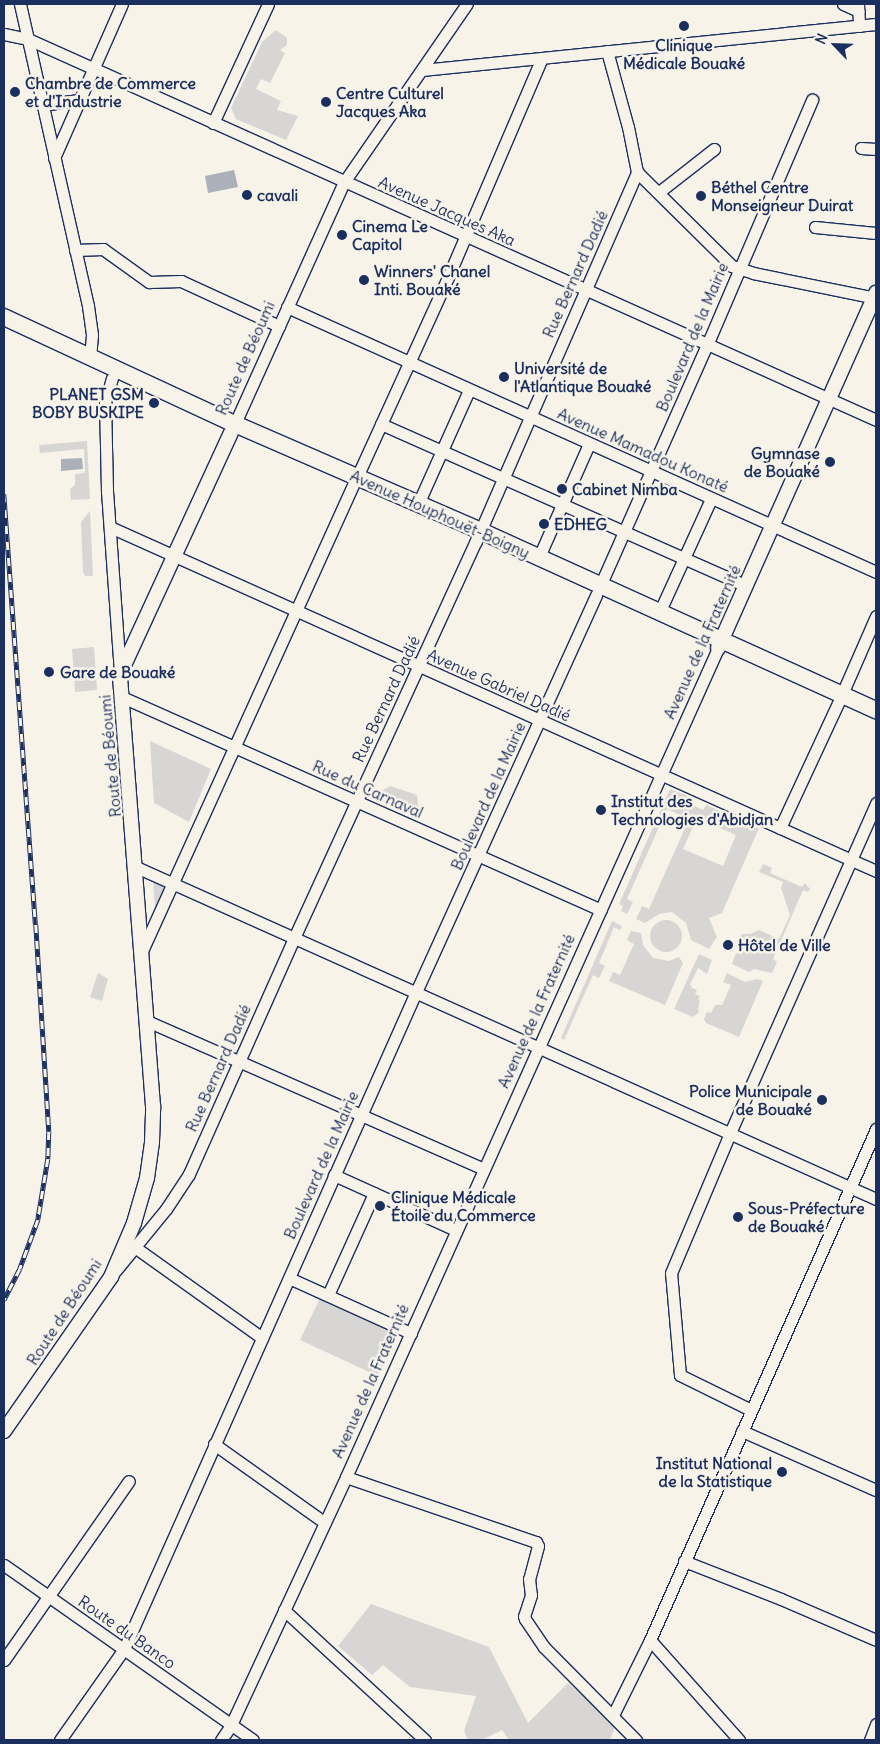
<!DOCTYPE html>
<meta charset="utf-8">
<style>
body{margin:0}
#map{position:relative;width:880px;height:1744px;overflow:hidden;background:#f7f3e8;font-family:Delius,sans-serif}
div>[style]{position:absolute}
.green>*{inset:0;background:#d7d6d4}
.round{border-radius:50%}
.water>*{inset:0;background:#acb0b9}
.roads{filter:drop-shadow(1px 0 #1b2f5e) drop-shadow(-1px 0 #1b2f5e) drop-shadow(0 1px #1b2f5e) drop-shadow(0 -1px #1b2f5e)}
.minor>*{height:11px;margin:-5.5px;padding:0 5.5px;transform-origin:5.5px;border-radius:5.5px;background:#f7f3e8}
.major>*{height:14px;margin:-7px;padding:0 7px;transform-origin:7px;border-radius:7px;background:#f7f3e8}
.highway>*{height:16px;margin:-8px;padding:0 8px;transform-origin:8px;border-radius:8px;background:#f7f3e8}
.rail>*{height:4.5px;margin-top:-2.25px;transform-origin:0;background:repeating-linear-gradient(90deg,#f7f3e8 0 8px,#1b2f5e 0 16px);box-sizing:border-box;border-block:1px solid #1b2f5e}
.dots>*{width:14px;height:14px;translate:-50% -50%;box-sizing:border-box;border:2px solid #f7f3e8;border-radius:50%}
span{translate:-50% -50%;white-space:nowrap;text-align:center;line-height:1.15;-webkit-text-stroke:5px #f7f3e8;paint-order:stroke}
.poi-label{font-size:16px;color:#1b2f5e;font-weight:700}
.left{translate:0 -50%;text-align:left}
.right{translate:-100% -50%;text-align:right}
.street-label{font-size:16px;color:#1b2f5e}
.frame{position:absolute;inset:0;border:5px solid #1b2f5e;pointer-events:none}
.north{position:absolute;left:810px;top:20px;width:50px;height:50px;-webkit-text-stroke:4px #f7f3e8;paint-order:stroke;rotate:294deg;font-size:14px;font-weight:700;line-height:20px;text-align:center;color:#1b2f5e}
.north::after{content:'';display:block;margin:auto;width:18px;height:22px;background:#1b2f5e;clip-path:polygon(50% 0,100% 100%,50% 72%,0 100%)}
</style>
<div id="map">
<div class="green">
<div style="clip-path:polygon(276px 30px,287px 38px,287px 45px,280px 50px,285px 53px,270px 83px,261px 79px,256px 89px,281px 101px,277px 110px,298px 116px,286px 140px,236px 119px,231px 108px,262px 42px)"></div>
<div style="clip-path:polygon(87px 441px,90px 499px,71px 500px,70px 489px,75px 485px,75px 474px,85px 473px,84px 449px,40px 453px,39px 445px)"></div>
<div style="clip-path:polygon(90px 511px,93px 576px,85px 576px,83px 572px,81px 522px)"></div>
<div style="clip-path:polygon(94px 647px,97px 690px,75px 692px,72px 649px)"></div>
<div style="clip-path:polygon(150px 741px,211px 769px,189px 822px,154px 803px)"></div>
<div style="clip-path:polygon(390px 786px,417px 795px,419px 811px,377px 793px)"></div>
<div style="clip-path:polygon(evenodd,670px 789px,690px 797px,688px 803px,703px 810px,706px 805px,759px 828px,722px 913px,709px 918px,717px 937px,709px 949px,691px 940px,686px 923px,672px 912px,659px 914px,645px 923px,636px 919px,642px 906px,649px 909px,689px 819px,667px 809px,627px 899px,633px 902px,627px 914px,621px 911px,623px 906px,619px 904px,670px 789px,697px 818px,736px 835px,723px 866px,683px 849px,697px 818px)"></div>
<div style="clip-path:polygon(763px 864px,772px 868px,770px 873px,802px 887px,805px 883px,810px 889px,808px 892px,803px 890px,773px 959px,777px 962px,772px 973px,754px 969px,749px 972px,732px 964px,736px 953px,742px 954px,744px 949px,740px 939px,742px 934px,750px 934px,759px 930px,779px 939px,790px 915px,781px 888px,783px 882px,759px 872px)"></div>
<div style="clip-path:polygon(153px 880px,166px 886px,155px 911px)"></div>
<div class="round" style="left:650px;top:920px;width:32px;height:32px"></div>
<div style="clip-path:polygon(612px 921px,622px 926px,620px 930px,614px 927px,599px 963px,605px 966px,599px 978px,593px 975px,564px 1040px,561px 1038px)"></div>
<div style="clip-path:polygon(631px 931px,641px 933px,643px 945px,653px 958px,669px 961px,679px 957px,683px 963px,665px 1005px,609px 981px,613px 972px,620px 975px,634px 944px,627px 940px)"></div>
<div style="clip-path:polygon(699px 954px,712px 960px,707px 974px,698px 968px,690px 984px,692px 988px,697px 990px,695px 994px,700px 996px,698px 1000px,700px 1001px,698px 1008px,699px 1012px,693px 1017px,674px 1009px)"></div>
<div style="clip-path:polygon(98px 973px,108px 979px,102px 1001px,90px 997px)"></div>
<div style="clip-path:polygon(727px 973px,745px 982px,757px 979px,763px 981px,739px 1037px,706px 1023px,704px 1019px,707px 1012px,711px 1013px,715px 1005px,722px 1005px,731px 985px,723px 982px)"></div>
<div style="clip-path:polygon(321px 1296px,398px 1333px,378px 1376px,300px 1340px)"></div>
<div style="clip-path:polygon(371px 1604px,489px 1647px,528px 1723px,568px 1683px,616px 1724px,610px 1740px,509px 1740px,502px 1730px,482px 1740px,468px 1740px,464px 1731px,476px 1696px,410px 1687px,383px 1665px,372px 1675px,338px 1646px)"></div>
</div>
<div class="water">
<div style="clip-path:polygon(234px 170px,238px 187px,208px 193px,205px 176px)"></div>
<div style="clip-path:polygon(82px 458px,83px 469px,61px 471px,61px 459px)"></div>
</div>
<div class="roads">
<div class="minor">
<div style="left:20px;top:4px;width:310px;rotate:77.3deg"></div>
<div style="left:88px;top:306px;width:29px;rotate:82deg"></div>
<div style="left:92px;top:335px;width:21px;rotate:95deg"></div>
<div style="left:843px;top:4px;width:17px;rotate:24deg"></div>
<div style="left:858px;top:4px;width:22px;rotate:87deg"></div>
<div style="left:4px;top:34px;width:25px;rotate:12deg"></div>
<div style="left:28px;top:39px;width:930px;rotate:24.19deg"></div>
<div style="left:607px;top:51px;width:79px;rotate:74.6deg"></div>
<div style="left:628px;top:127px;width:46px;rotate:78.7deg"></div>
<div style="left:637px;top:172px;width:134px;rotate:44.7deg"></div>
<div style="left:732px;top:266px;width:22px;rotate:18deg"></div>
<div style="left:753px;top:273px;width:126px;rotate:11.5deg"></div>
<div style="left:422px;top:70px;width:456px;rotate:-5.8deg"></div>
<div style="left:42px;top:105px;width:37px;rotate:-8deg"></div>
<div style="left:213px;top:123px;width:131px;rotate:-65.2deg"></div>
<div style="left:861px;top:148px;width:15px;rotate:4deg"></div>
<div style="left:54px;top:158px;width:168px;rotate:-66.2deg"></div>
<div style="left:659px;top:192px;width:70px;rotate:-38deg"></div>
<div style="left:815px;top:227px;width:61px;rotate:5.6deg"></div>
<div style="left:75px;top:250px;width:28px;rotate:-2deg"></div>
<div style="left:103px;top:249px;width:57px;rotate:35.7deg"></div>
<div style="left:149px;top:282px;width:32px;rotate:-2deg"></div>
<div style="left:181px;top:281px;width:108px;rotate:24.7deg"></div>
<div style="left:287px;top:307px;width:646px;rotate:24.22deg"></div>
<div style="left:112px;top:378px;width:25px;rotate:106deg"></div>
<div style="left:105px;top:402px;width:89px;rotate:88.7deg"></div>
<div style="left:107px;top:491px;width:183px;rotate:85.9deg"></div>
<div style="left:381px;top:424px;width:399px;rotate:23.9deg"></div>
<div style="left:232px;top:430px;width:272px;rotate:-65.7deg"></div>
<div style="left:344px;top:182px;width:216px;rotate:-55.4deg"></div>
<div style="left:357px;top:477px;width:220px;rotate:-65.5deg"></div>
<div style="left:448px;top:277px;width:238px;rotate:-66.8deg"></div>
<div style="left:418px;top:504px;width:125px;rotate:-65.9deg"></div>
<div style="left:110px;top:527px;width:840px;rotate:24.18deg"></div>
<div style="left:538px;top:559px;width:126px;rotate:-66.1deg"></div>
<div style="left:600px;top:586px;width:264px;rotate:-66.1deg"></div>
<div style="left:707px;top:345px;width:267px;rotate:-66.8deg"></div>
<div style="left:659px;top:613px;width:125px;rotate:-65.5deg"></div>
<div style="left:842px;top:694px;width:85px;rotate:-66.4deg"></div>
<div style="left:122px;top:697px;width:524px;rotate:23.97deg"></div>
<div style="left:780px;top:828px;width:138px;rotate:-65.1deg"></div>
<div style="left:136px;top:867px;width:811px;rotate:24.16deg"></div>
<div style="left:142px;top:951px;width:512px;rotate:-65.64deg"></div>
<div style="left:147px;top:1021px;width:368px;rotate:23.7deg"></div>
<div style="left:334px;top:1175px;width:134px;rotate:24.3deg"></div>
<div style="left:136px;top:1248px;width:155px;rotate:35.5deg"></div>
<div style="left:116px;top:1270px;width:79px;rotate:-50.7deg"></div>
<div style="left:166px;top:1209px;width:42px;rotate:-56.7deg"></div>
<div style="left:189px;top:1174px;width:258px;rotate:-66deg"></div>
<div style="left:294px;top:938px;width:437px;rotate:-65.4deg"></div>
<div style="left:476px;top:541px;width:403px;rotate:-66.4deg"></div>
<div style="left:289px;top:1278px;width:134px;rotate:24.3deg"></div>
<div style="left:328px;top:1295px;width:112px;rotate:-65.7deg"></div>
<div style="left:751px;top:1410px;width:79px;rotate:-153.8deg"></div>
<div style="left:680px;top:1375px;width:102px;rotate:-95deg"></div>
<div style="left:671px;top:1273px;width:152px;rotate:-67.1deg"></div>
<div style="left:730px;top:1133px;width:361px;rotate:-66.1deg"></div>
<div style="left:742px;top:1431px;width:146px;rotate:23.8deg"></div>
<div style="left:214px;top:1444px;width:136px;rotate:35.4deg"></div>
<div style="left:346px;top:1477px;width:201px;rotate:18.9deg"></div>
<div style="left:536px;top:1542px;width:4px;rotate:63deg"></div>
<div style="left:538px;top:1546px;width:34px;rotate:105deg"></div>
<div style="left:529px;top:1579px;width:16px;rotate:83deg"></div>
<div style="left:531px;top:1595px;width:22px;rotate:108deg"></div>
<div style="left:524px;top:1616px;width:3px;rotate:72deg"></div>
<div style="left:525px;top:1619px;width:34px;rotate:56deg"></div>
<div style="left:544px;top:1647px;width:131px;rotate:45.3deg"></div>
<div style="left:684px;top:1561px;width:104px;rotate:21.4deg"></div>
<div style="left:781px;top:1599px;width:103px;rotate:23.3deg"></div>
<div style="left:4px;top:1565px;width:304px;rotate:35.1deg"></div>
<div style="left:284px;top:1610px;width:192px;rotate:42.7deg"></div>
<div style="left:650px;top:1640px;width:134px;rotate:48.3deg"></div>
<div style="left:4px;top:1660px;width:218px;rotate:-55.1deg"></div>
<div style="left:613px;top:1715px;width:84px;rotate:-63.7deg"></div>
<div style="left:650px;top:1640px;width:559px;rotate:-66.14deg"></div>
<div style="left:60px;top:1740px;width:111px;rotate:-54.9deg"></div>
<div style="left:124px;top:1649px;width:719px;rotate:-66.04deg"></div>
<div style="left:416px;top:992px;width:436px;rotate:-65.6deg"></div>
<div style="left:221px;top:1740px;width:18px;rotate:-56deg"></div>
<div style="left:231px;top:1725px;width:273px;rotate:-65.1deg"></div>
<div style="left:346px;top:1477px;width:909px;rotate:-65.83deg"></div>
<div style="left:870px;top:1740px;width:17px;rotate:-69deg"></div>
</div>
<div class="major">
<div style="left:718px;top:648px;width:389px;rotate:-66deg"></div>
<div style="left:4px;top:1431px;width:188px;rotate:-55.2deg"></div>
<div style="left:111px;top:1277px;width:59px;rotate:-66.9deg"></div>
<div style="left:134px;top:1223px;width:47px;rotate:-73.9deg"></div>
<div style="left:147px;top:1178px;width:36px;rotate:-82deg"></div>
<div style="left:152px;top:1142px;width:36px;rotate:-88deg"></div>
<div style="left:153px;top:1106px;width:433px;rotate:-94.4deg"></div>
<div style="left:120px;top:674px;width:265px;rotate:-65.3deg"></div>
</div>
<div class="highway">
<div style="left:4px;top:317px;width:255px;rotate:24.9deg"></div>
<div style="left:235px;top:424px;width:268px;rotate:23.5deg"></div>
<div style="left:481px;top:531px;width:434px;rotate:24.4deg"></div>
</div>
</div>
<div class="rail">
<div style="left:4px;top:494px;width:432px;rotate:85.8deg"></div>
<div style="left:36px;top:925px;width:207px;rotate:86.4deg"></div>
<div style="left:49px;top:1132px;width:27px;rotate:92deg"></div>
<div style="left:48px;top:1159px;width:62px;rotate:99.3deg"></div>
<div style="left:38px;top:1220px;width:52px;rotate:110.2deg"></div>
<div style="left:20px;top:1269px;width:35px;rotate:117deg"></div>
</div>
<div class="dots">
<div style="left:684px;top:26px;background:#1b2f5e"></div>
<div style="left:15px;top:92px;background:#1b2f5e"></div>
<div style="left:326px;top:102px;background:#1b2f5e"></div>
<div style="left:247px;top:195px;background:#1b2f5e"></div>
<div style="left:701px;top:196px;background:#1b2f5e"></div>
<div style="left:342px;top:235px;background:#1b2f5e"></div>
<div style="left:364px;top:280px;background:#1b2f5e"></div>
<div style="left:504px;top:377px;background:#1b2f5e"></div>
<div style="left:154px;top:403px;background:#1b2f5e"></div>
<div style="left:830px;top:462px;background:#1b2f5e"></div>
<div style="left:562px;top:489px;background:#1b2f5e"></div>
<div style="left:544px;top:524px;background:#1b2f5e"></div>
<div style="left:49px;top:672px;background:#1b2f5e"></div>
<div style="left:601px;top:810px;background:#1b2f5e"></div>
<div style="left:728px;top:945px;background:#1b2f5e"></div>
<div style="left:822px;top:1100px;background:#1b2f5e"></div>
<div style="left:380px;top:1206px;background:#1b2f5e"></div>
<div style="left:738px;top:1217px;background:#1b2f5e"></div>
<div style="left:782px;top:1472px;background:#1b2f5e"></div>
</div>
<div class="poi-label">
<span style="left:684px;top:54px">Clinique<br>Médicale Bouaké</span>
<span class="left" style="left:25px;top:92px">Chambre de Commerce<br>et d'Industrie</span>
<span class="left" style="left:336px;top:102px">Centre Culturel<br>Jacques Aka</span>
<span class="left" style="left:711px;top:196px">Béthel Centre<br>Monseigneur Duirat</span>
<span class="left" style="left:257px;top:195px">cavali</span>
<span class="left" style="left:352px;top:235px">Cinema Le<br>Capitol</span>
<span class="left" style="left:374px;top:280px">Winners' Chanel<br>Inti. Bouaké</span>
<span class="left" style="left:514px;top:377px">Université de<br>l'Atlantique Bouaké</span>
<span class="right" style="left:144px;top:403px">PLANET GSM<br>BOBY BUSKIPE</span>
<span class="right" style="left:820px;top:462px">Gymnase<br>de Bouaké</span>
<span class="left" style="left:572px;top:489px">Cabinet Nimba</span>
<span class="left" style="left:554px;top:524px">EDHEG</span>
<span class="left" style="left:60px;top:672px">Gare de Bouaké</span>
<span class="left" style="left:611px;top:810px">Institut des<br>Technologies d'Abidjan</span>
<span class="left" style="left:738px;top:945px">Hôtel de Ville</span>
<span class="right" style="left:812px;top:1100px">Police Municipale<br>de Bouaké</span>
<span class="left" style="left:391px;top:1206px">Clinique Médicale<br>Étoile du Commerce</span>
<span class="left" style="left:748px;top:1217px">Sous-Préfecture<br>de Bouaké</span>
<span class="right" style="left:772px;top:1472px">Institut National<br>de la Statistique</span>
</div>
<div class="street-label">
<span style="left:447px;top:211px;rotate:24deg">Avenue Jacques Aka</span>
<span style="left:575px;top:274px;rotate:-66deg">Rue Bernard Dadié</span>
<span style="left:692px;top:337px;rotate:-67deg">Boulevard de la Mairie</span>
<span style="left:245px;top:358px;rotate:-66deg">Route de Béoumi</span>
<span style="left:643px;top:450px;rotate:24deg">Avenue Mamadou Konaté</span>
<span style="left:440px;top:514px;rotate:24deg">Avenue Houphouët-Boigny</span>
<span style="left:702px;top:642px;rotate:-66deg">Avenue de la Fraternité</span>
<span style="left:499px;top:685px;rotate:24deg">Avenue Gabriel Dadié</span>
<span style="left:386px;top:699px;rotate:-65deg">Rue Bernard Dadié</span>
<span style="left:110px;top:756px;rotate:-95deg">Route de Béoumi</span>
<span style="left:368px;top:789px;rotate:24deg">Rue du Carnaval</span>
<span style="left:488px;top:796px;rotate:-66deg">Boulevard de la Mairie</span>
<span style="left:536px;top:1011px;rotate:-66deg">Avenue de la Fraternité</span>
<span style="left:218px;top:1068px;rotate:-66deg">Rue Bernard Dadié</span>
<span style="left:321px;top:1165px;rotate:-66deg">Boulevard de la Mairie</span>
<span style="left:64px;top:1312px;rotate:-57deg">Route de Béoumi</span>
<span style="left:370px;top:1381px;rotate:-66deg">Avenue de la Fraternité</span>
<span style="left:127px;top:1632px;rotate:35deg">Route du Banco</span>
</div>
<div class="frame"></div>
<div class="north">N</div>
</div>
